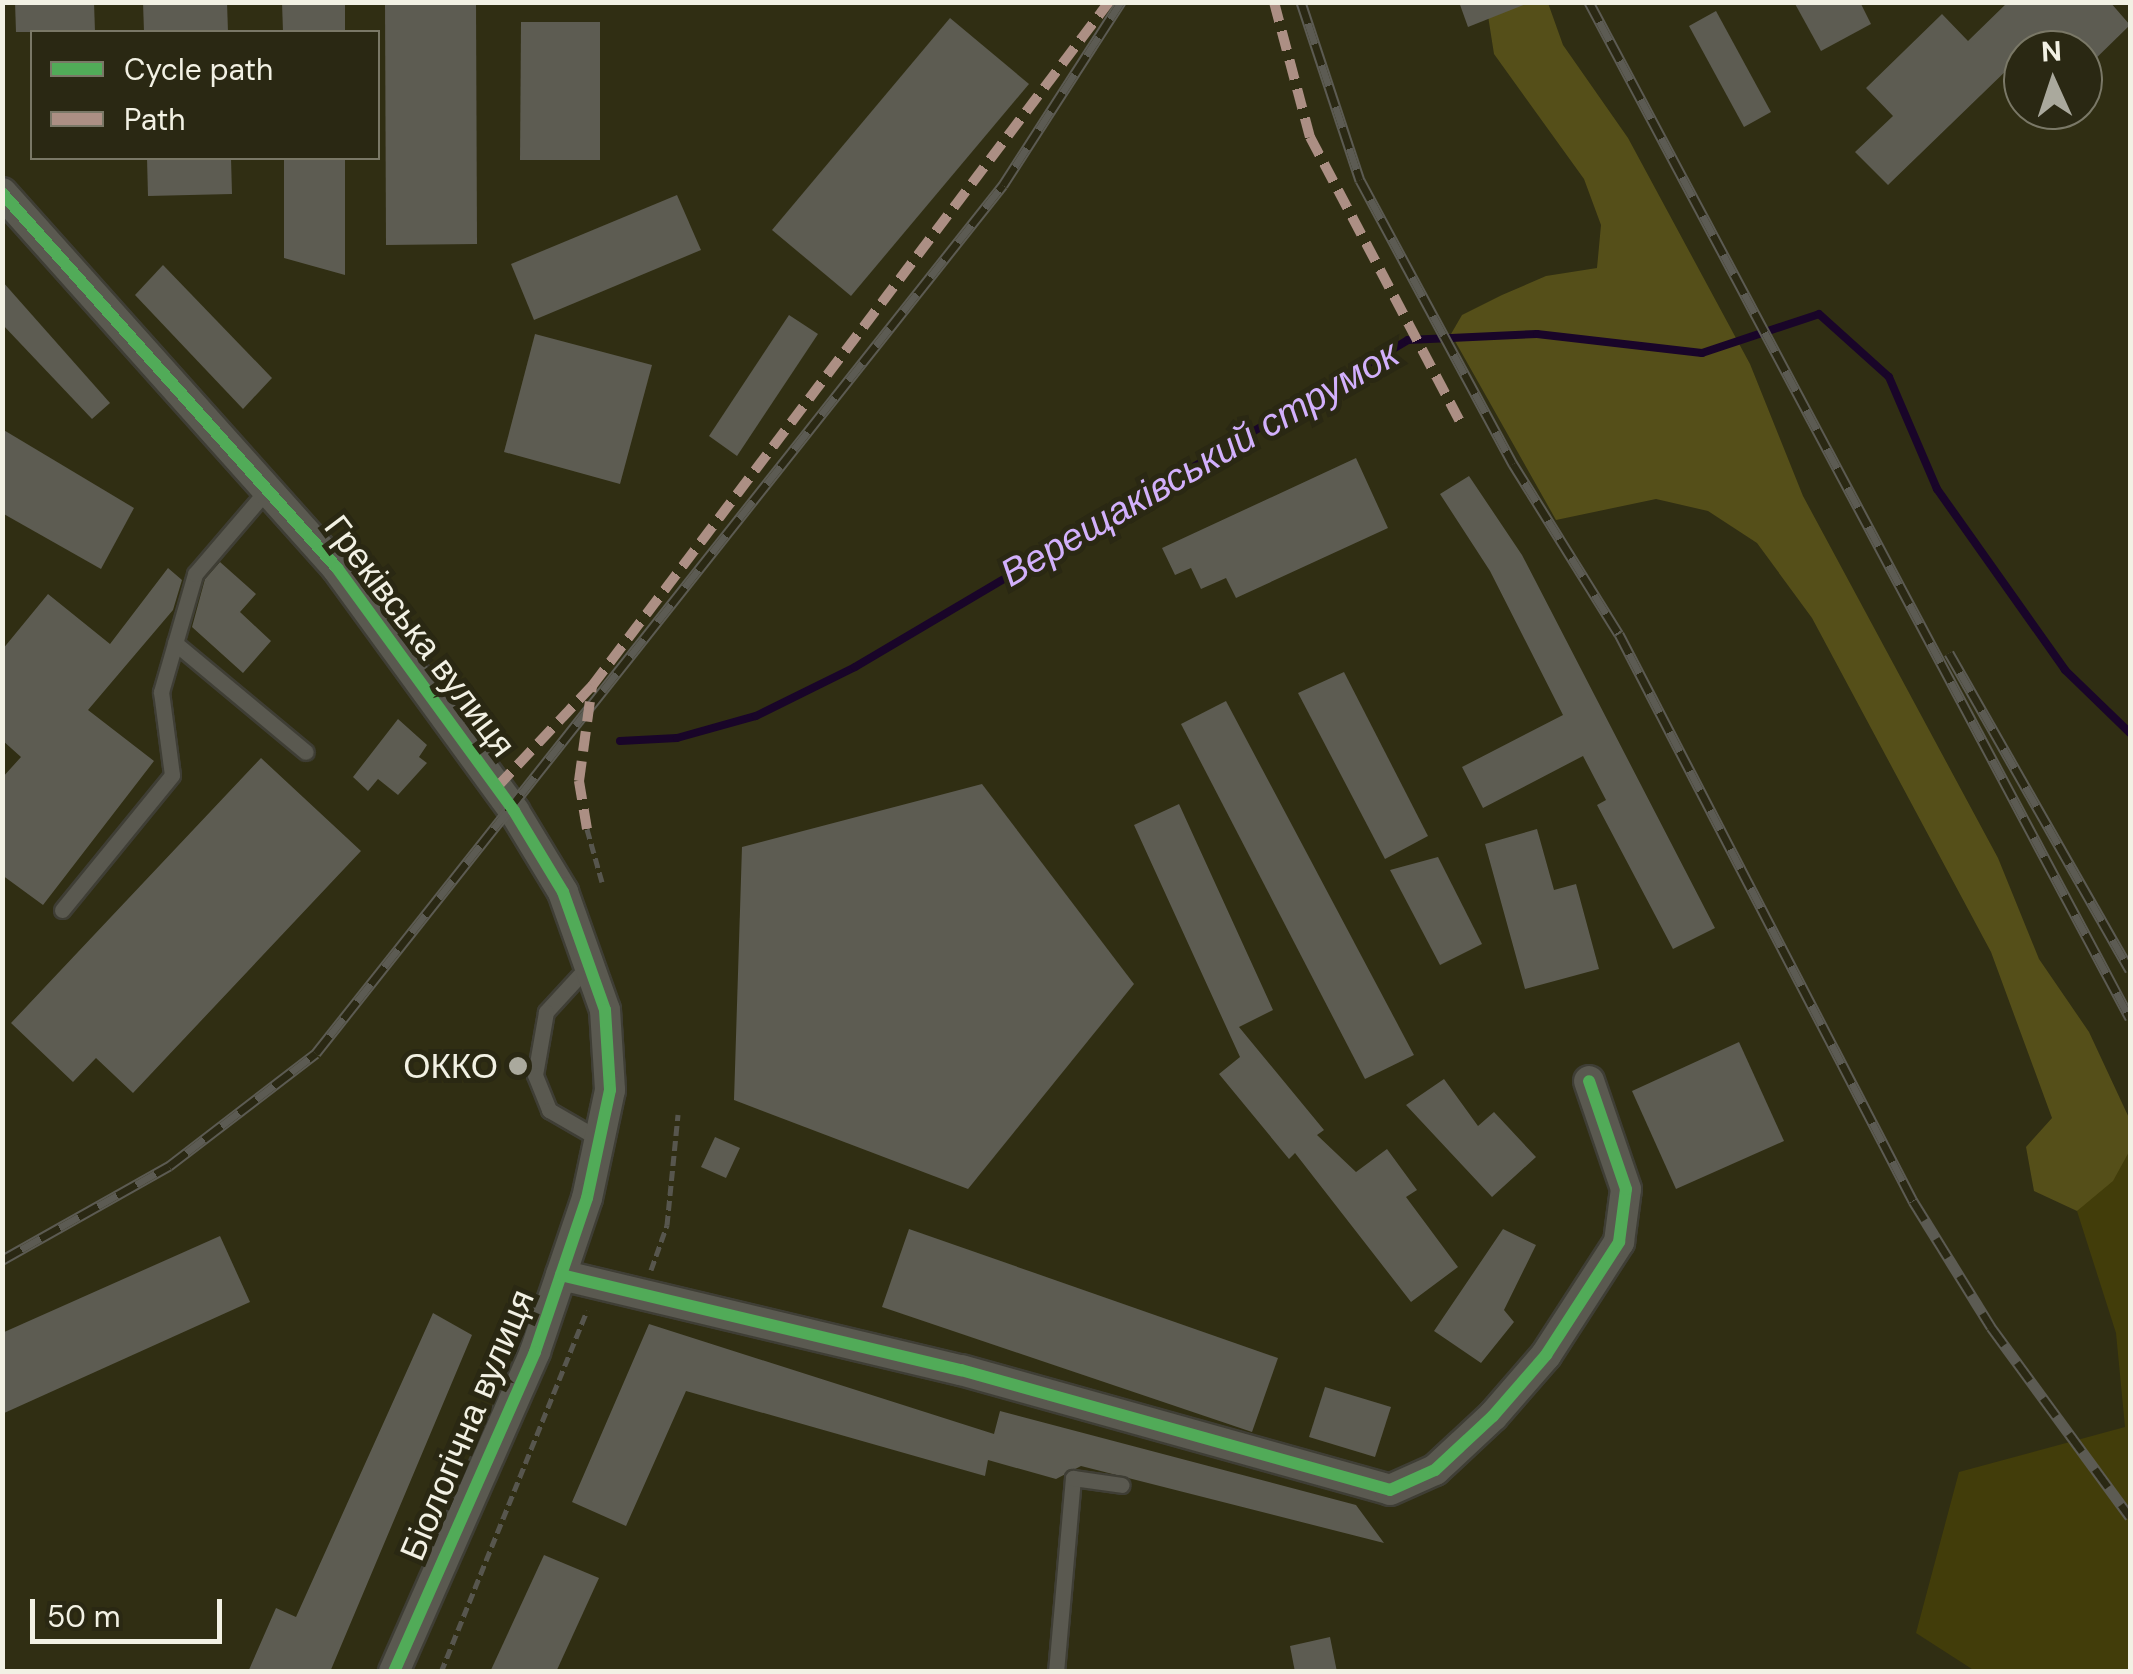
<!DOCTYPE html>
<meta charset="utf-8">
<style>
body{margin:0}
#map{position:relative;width:2133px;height:1674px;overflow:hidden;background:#252418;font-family:"DM Sans",sans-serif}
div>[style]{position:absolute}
.built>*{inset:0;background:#302e13}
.green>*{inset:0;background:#423d0a}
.forest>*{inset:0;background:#554f19}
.stream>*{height:8px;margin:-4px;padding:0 4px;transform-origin:4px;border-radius:4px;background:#190529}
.building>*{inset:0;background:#5d5c52}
.path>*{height:5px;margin-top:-2.5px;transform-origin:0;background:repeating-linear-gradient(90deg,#57564e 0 10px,transparent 0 15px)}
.roads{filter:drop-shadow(2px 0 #3f3e35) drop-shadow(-2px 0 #3f3e35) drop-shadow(0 2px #3f3e35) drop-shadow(0 -2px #3f3e35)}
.service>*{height:15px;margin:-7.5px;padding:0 7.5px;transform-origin:7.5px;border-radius:7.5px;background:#5a5950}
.minor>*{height:30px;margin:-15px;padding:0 15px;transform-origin:15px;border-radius:15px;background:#5a5950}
.rail>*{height:11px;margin-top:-5.5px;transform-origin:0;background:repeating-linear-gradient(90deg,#2a2813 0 22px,#5c5b53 0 44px);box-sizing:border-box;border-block:2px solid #5c5b53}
.quiet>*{height:10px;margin-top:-5px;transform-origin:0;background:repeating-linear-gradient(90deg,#ac8f84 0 20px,transparent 0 30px)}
.cycleway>*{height:12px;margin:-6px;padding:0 6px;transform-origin:6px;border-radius:6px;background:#51ab58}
.dots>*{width:28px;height:28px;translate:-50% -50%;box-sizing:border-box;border:5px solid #2a2813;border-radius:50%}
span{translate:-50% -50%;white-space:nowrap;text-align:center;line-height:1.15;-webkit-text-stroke:10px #2a2813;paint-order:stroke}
.street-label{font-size:35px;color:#f2f1e4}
.poi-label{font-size:35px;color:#f2f1e4}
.right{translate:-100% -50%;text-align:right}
.water-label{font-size:38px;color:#d2b0fc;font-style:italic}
.frame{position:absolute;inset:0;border:5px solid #f2f1e4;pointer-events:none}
.legend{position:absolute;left:30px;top:30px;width:350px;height:130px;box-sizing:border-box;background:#2a2813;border:2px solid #7a7867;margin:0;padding:12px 18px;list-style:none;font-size:30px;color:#f2f1e4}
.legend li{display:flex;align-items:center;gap:20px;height:50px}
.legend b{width:50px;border:2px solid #7a7867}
.north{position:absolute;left:2003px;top:30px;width:100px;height:100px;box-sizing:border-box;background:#2a2813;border:2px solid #7a7867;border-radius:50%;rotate:357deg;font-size:28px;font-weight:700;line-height:40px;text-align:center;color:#f2f1e4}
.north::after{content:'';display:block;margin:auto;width:35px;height:45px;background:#aaa99d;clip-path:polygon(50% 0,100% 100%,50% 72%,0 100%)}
.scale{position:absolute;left:30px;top:1599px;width:192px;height:45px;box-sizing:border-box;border:5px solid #f2f1e4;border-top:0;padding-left:12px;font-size:30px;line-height:35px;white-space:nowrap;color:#f2f1e4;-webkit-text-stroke:8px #2a2813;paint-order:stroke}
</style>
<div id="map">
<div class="built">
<div style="clip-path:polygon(evenodd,3px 3px,2130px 3px,2130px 1671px,3px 1672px,3px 3px,32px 32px,378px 32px,378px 158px,32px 158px,32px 32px,3px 3px,2023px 50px,2083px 50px,2083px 110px,2023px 110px,2023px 50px)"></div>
</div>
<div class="green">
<div style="clip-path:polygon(2130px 1145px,2130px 1671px,1975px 1671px,1916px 1633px,1959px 1472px,2125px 1427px,2116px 1333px,2077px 1211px)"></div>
</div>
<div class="forest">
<div style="clip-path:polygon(1486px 3px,1548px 3px,1563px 45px,1628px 138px,1750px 364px,1803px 496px,1998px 858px,2039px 959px,2089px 1032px,2130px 1120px,2130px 1150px,2113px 1181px,2077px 1211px,2034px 1191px,2026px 1147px,2052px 1118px,1991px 952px,1812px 618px,1757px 543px,1708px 511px,1656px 499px,1556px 520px,1451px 334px,1462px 315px,1502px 295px,1546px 276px,1597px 268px,1601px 225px,1584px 179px,1494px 54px)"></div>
</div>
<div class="stream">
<div style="left:620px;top:741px;width:57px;rotate:-3deg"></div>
<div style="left:677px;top:738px;width:82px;rotate:-15.6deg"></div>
<div style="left:756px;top:716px;width:110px;rotate:-26.3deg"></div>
<div style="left:855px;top:667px;width:642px;rotate:-30.6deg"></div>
<div style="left:1408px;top:340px;width:129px;rotate:-2.7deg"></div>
<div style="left:1537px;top:334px;width:166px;rotate:6.6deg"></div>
<div style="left:1702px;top:353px;width:123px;rotate:-18.4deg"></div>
<div style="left:1819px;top:314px;width:94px;rotate:42deg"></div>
<div style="left:1889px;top:377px;width:122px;rotate:66.8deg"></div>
<div style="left:1937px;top:489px;width:222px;rotate:54.7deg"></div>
<div style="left:2065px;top:670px;width:91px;rotate:44.1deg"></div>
</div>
<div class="building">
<div style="clip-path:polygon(15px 2px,94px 2px,95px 32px,16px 32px)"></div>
<div style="clip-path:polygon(143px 2px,227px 2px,228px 32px,144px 32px)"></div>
<div style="clip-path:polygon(282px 2px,345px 2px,345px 32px,283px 32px)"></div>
<div style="clip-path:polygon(385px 2px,476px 2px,477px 244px,386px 245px)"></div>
<div style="clip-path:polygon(1459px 2px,1526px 2px,1526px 4px,1468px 27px)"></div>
<div style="clip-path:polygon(1794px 2px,1860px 2px,1871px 24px,1821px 51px)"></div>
<div style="clip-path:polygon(2008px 2px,2110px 2px,2130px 25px,2083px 71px,2083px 50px,2023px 50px,2023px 77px,2012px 65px,1888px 185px,1855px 152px,1893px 116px,1866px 88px,1942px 14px,1968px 41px)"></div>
<div style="clip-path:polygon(1716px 11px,1771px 112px,1744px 127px,1689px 26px)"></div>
<div style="clip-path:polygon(950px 18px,1029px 84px,851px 296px,772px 230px)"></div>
<div style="clip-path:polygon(521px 22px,600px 22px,600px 160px,520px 160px)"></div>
<div style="clip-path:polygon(147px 158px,231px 158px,232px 194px,148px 196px)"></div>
<div style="clip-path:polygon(284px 158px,345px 158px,345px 275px,284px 258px)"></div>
<div style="clip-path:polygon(677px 195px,701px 250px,534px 320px,511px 264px)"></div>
<div style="clip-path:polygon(163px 265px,272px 378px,243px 409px,135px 295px)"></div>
<div style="clip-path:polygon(2px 281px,110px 403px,92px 419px,2px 324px)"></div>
<div style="clip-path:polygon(789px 315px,818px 334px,737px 456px,709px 436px)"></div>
<div style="clip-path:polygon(535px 334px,652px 365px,620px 484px,504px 452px)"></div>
<div style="clip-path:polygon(2px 429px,134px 508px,101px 569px,2px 513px)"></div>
<div style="clip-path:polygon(1356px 458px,1388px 528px,1236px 598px,1226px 578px,1201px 589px,1191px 568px,1175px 575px,1162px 548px)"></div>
<div style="clip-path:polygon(1469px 476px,1522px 555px,1715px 928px,1673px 949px,1597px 805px,1606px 800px,1583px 756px,1483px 808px,1462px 767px,1563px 715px,1490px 571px,1440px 494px)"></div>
<div style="clip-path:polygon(220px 562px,256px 594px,240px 612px,271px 641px,243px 673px,192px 627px,205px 579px)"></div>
<div style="clip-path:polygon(168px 568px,182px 580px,173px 610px,88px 710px,154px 761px,43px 905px,2px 875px,2px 778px,21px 757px,2px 740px,2px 650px,48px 594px,110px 644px)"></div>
<div style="clip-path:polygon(1344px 672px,1428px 836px,1385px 859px,1298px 693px)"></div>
<div style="clip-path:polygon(1226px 701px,1414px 1055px,1365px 1079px,1181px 724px)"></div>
<div style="clip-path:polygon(398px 719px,427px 745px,419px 757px,427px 763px,398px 795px,378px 779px,368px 791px,353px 777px)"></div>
<div style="clip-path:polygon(261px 758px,361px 851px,133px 1093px,96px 1058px,73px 1082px,11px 1023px)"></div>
<div style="clip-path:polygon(982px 784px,1134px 984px,968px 1189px,734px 1100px,742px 847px)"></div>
<div style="clip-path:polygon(1179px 804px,1273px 1010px,1239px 1027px,1324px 1130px,1317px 1135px,1356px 1172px,1387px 1149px,1417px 1190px,1406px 1197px,1458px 1267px,1411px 1302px,1295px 1153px,1289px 1159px,1219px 1074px,1240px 1057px,1134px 825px)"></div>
<div style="clip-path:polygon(1537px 829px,1554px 890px,1576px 884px,1599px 969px,1525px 989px,1485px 844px)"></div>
<div style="clip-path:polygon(1438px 857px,1482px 944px,1440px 965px,1390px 870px)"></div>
<div style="clip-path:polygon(1739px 1042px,1784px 1141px,1676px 1189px,1632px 1091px)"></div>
<div style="clip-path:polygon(1444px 1079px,1478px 1126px,1494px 1112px,1536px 1157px,1492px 1197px,1406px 1105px)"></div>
<div style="clip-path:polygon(715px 1137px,740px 1148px,726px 1178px,701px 1167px)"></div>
<div style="clip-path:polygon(909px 1229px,1278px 1358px,1252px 1432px,882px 1307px)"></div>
<div style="clip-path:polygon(1503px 1229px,1536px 1245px,1504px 1310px,1514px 1322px,1481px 1363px,1434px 1331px)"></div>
<div style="clip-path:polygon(220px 1236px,250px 1302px,2px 1414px,2px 1333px)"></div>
<div style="clip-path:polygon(433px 1313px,472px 1335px,330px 1672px,248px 1672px,276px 1608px,296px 1617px)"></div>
<div style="clip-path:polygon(649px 1324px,994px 1434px,1000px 1411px,1356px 1505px,1384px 1543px,1081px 1466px,1056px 1479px,988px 1460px,985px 1476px,686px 1391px,626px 1526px,572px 1502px)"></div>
<div style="clip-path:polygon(1325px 1387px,1391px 1407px,1375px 1457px,1309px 1437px)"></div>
<div style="clip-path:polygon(544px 1555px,599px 1578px,556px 1672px,490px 1672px)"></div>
<div style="clip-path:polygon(1330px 1637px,1337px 1672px,1295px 1672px,1290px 1646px)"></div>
</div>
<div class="path">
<div style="left:587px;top:829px;width:55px;rotate:74.2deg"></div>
<div style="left:651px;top:1270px;width:48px;rotate:-70.4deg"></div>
<div style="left:667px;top:1225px;width:111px;rotate:-84.3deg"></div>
<div style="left:441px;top:1672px;width:390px;rotate:-68deg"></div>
</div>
<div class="roads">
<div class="service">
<div style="left:175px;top:643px;width:170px;rotate:39.8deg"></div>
<div style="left:62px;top:910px;width:174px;rotate:-50.8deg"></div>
<div style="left:172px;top:775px;width:84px;rotate:-97.5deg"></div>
<div style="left:161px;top:692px;width:123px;rotate:-73.9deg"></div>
<div style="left:195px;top:574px;width:111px;rotate:-49.4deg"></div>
<div style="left:589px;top:965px;width:64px;rotate:132.5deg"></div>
<div style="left:546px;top:1012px;width:64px;rotate:99.9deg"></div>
<div style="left:535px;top:1075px;width:38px;rotate:68deg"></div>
<div style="left:549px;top:1110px;width:58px;rotate:30.1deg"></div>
<div style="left:1056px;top:1672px;width:195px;rotate:-85deg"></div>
<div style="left:1073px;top:1478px;width:49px;rotate:8.1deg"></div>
</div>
<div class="minor">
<div style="left:2px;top:193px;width:503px;rotate:48.22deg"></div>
<div style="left:337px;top:568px;width:301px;rotate:53.9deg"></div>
<div style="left:514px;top:811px;width:95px;rotate:58.8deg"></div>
<div style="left:563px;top:892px;width:125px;rotate:70.4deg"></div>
<div style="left:605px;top:1010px;width:80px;rotate:86.4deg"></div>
<div style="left:610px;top:1090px;width:110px;rotate:102deg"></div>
<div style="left:587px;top:1198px;width:163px;rotate:108.7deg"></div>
<div style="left:535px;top:1352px;width:350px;rotate:113.8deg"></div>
<div style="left:561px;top:1275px;width:411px;rotate:13.4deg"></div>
<div style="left:961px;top:1370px;width:445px;rotate:15.6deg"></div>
<div style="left:1390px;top:1490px;width:49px;rotate:-24deg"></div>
<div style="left:1435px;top:1470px;width:79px;rotate:-43deg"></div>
<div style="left:1493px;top:1416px;width:81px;rotate:-49deg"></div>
<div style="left:1546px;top:1355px;width:135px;rotate:-57.1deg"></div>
<div style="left:1619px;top:1242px;width:53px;rotate:-82.5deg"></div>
<div style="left:1626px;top:1189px;width:114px;rotate:-108.9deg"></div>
</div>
</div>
<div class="rail">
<div style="left:1301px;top:2px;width:188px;rotate:71.7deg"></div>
<div style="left:1360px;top:180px;width:323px;rotate:61.7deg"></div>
<div style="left:1513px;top:464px;width:200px;rotate:58.1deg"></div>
<div style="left:1619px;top:634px;width:639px;rotate:62.59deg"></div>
<div style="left:1913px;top:1201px;width:148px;rotate:58.2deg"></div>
<div style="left:1991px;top:1327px;width:235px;rotate:53.8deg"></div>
<div style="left:1589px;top:2px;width:1151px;rotate:61.97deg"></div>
<div style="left:1949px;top:653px;width:365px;rotate:60.3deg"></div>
<div style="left:2px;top:1260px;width:192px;rotate:-29.4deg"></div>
<div style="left:169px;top:1166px;width:185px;rotate:-37.5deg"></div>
<div style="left:316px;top:1053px;width:1107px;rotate:-51.64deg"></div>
<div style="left:1003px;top:185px;width:218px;rotate:-57.2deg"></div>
</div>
<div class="quiet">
<div style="left:1274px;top:2px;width:140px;rotate:75.1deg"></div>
<div style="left:1310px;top:137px;width:324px;rotate:62.2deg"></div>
<div style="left:497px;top:787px;width:139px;rotate:-46.8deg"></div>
<div style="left:592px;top:686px;width:857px;rotate:-52.92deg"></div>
<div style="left:587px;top:829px;width:49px;rotate:-99.5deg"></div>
<div style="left:579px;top:781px;width:96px;rotate:-82.2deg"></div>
</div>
<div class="cycleway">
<div style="left:2px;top:193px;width:503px;rotate:48.22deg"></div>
<div style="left:337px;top:568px;width:301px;rotate:53.9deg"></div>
<div style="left:514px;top:811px;width:95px;rotate:58.8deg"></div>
<div style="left:563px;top:892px;width:125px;rotate:70.4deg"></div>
<div style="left:605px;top:1010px;width:80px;rotate:86.4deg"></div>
<div style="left:610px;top:1090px;width:110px;rotate:102deg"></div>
<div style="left:587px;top:1198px;width:163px;rotate:108.7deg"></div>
<div style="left:535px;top:1352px;width:350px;rotate:113.8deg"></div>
<div style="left:561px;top:1275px;width:411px;rotate:13.4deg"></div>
<div style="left:961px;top:1370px;width:445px;rotate:15.6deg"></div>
<div style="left:1390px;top:1490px;width:49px;rotate:-24deg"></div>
<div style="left:1435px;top:1470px;width:79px;rotate:-43deg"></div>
<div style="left:1493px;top:1416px;width:81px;rotate:-49deg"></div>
<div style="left:1546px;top:1355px;width:135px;rotate:-57.1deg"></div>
<div style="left:1619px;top:1242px;width:53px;rotate:-82.5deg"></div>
<div style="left:1626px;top:1189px;width:114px;rotate:-108.9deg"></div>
</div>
<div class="dots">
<div style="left:518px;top:1066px;background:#aaa99d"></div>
</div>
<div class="street-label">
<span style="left:420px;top:636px;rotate:53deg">Греківська вулиця</span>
<span style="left:467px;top:1425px;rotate:-67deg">Біологічна вулиця</span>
</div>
<div class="poi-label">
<span class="right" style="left:498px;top:1066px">ОККО</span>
</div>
<div class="water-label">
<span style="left:1200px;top:464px;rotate:-30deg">Верещаківський струмок</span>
</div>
<div class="frame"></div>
<ul class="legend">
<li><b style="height:12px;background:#51ab58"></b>Cycle path</li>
<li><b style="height:12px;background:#ac8f84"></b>Path</li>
</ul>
<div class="north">N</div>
<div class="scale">50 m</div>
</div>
